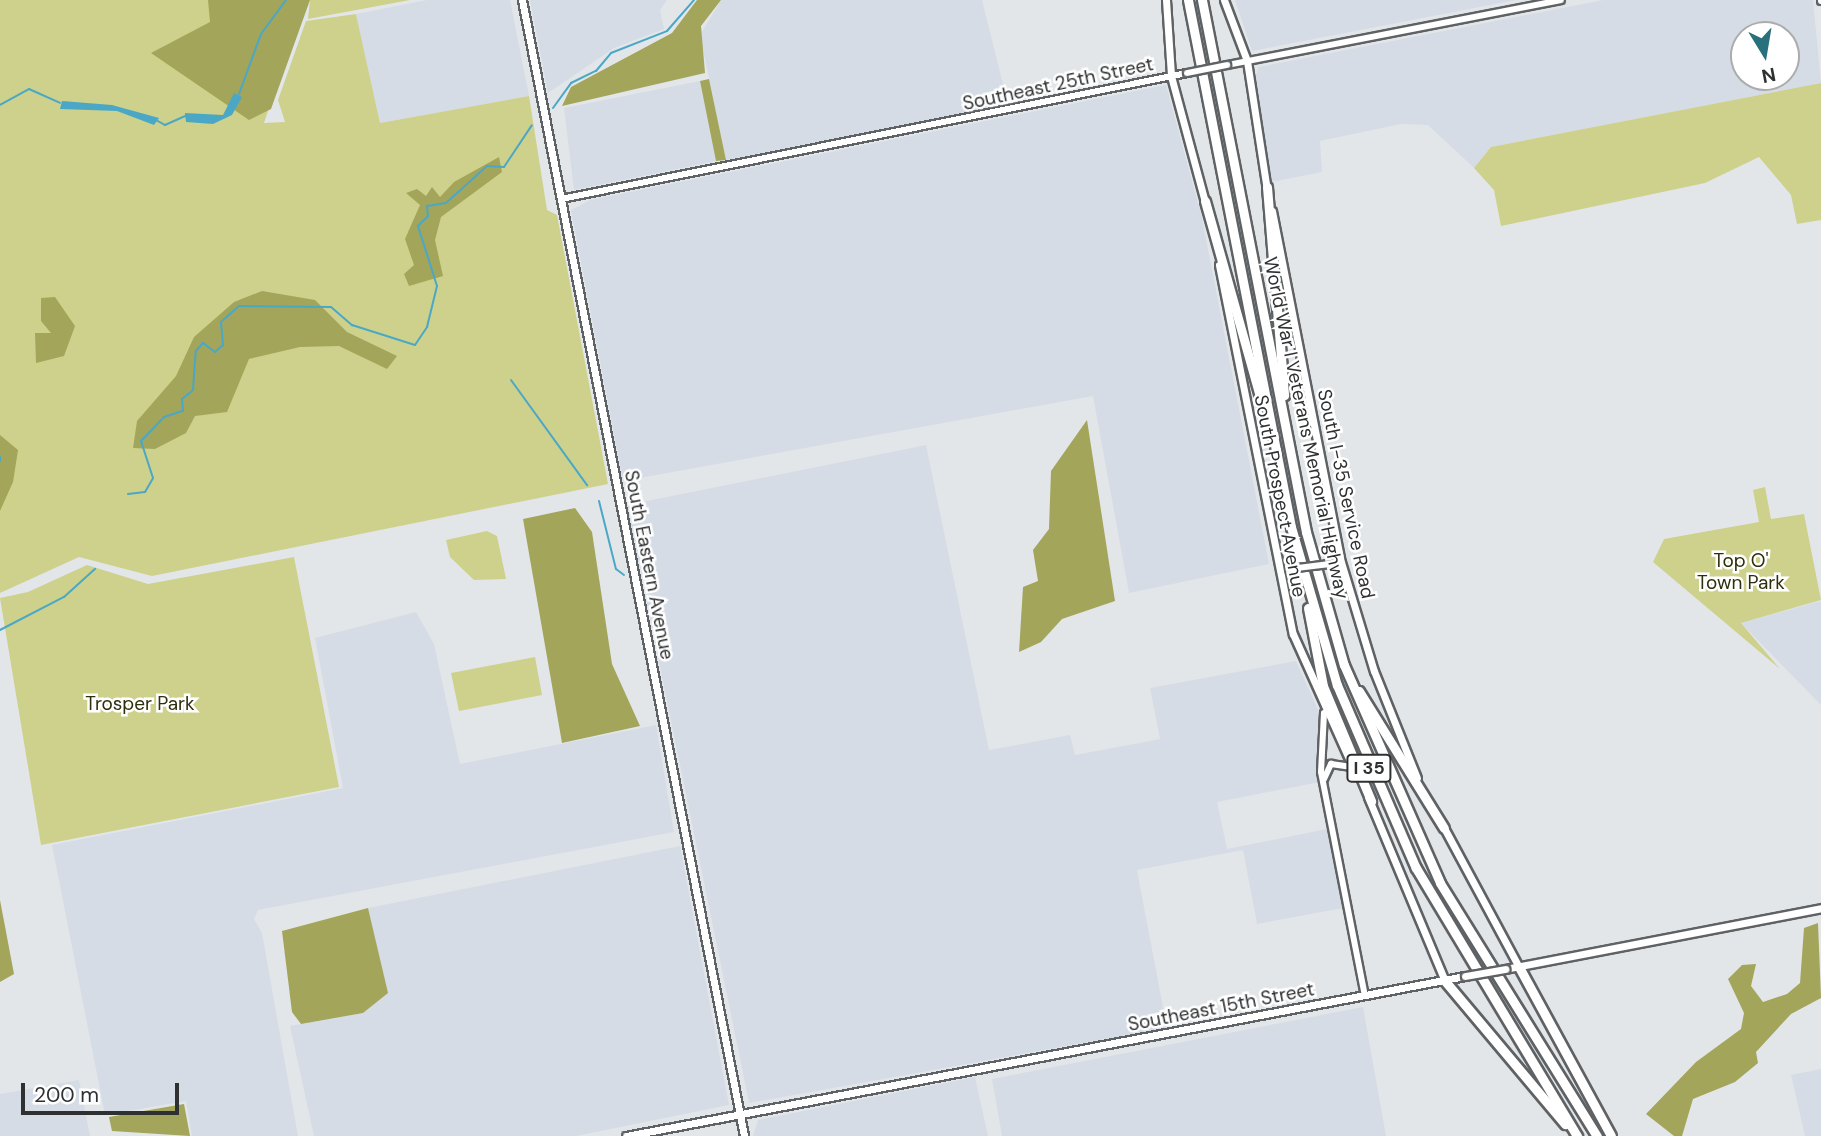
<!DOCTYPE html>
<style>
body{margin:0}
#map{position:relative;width:1821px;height:1136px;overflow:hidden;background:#e3e6e9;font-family:"DM Sans",sans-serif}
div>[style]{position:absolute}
.built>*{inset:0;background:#d5dce6}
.green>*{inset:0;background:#ced18b}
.forest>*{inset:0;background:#a3a55a}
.water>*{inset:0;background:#4aa8c6}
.stream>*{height:2px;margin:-1px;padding:0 1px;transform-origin:1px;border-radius:1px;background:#4aa8c6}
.roads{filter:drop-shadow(2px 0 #5f6264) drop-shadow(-2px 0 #5f6264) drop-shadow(0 2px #5f6264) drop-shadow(0 -2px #5f6264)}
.tertiary>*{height:6px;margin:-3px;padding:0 3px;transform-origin:3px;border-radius:3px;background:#fff}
.secondary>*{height:7px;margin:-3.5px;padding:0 3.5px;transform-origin:3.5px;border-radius:3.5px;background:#fff}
.motorway>*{height:9px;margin:-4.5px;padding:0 4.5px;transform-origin:4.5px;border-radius:4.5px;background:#fff}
.bridges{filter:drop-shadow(2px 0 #5f6264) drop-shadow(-2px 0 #5f6264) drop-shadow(0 2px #5f6264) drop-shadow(0 -2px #5f6264)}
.tertiary-bridge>*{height:6px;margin:-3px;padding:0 3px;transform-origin:3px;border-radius:3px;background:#fff}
.secondary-bridge>*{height:7px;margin:-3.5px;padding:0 3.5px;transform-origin:3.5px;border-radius:3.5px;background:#fff}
span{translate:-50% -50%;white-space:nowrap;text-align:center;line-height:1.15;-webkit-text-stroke:5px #fff;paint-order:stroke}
.shield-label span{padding:2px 5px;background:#fff;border:2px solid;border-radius:5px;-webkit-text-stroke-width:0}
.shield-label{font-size:18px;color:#2f3031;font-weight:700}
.street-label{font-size:19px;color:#2f3031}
.park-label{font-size:19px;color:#2f2f0e}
.north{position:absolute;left:1730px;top:21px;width:70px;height:70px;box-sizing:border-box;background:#fff;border:2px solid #acacad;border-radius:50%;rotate:169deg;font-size:19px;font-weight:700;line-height:28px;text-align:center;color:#2f3031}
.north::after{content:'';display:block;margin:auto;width:24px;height:32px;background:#28707b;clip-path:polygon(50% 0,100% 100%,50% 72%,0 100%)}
.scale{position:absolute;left:21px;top:1083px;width:158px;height:32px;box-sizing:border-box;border:4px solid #2f3031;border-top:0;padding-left:9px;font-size:21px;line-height:24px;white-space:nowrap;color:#2f3031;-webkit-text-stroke:5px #fff;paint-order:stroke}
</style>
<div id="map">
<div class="built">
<div style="clip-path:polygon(427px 0,510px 0,529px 96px,380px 123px,356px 14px)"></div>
<div style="clip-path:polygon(530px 0,667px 0,660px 10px,664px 29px,614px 48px,548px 93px)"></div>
<div style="clip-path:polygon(721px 0,982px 0,1008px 104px,726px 160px,700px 35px)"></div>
<div style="clip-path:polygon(1235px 0,1516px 0,1252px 51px)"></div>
<div style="clip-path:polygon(evenodd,1603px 0,1813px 0,1821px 83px,1491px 147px,1474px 168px,1428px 125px,1401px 124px,1320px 141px,1322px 172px,1271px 182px,1253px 82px,1259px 67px,1603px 0,1744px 35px,1786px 35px,1786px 77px,1744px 77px,1744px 35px)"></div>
<div style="clip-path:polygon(700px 81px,716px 161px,574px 190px,564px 108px)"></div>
<div style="clip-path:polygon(1166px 85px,1202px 218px,1269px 564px,1129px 593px,1093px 396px,623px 481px,571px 210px,590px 200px)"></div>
<div style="clip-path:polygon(926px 445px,989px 750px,1070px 735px,1075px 755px,1160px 739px,1150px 688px,1296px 661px,1323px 721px,1320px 782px,1217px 802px,1227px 849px,1327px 829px,1343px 908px,1257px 924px,1243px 850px,1137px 870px,1167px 1028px,749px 1103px,627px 505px)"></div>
<div style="clip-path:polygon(1821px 601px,1821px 705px,1741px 623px)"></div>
<div style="clip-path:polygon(416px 612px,434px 644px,460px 764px,656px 725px,674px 832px,258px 910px,254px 919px,262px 933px,298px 1136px,192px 1136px,186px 1101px,105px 1115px,52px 845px,343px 788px,315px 638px)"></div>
<div style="clip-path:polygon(680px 846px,729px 1105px,576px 1136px,314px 1136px,290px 1026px,363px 1013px,387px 993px,368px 908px)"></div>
<div style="clip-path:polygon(1363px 1007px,1386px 1136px,1002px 1136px,992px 1079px)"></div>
<div style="clip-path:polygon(1821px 1069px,1821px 1136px,1805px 1136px,1791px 1075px)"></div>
<div style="clip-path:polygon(975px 1077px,988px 1136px,753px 1136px,758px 1120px)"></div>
<div style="clip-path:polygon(79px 1080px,90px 1136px,0 1136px,0 1094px)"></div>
</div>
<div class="green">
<div style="clip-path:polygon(0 0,305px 0,264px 123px,285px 122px,278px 100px,306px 21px,356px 14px,380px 123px,529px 96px,547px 210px,557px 215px,608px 484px,152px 576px,79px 557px,0 593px)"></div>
<div style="clip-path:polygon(310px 0,410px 0,308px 19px)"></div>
<div style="clip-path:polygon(1821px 83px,1821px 220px,1797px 224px,1791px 195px,1759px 157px,1705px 183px,1501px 226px,1494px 190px,1474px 168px,1491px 147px)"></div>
<div style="clip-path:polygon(1765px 487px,1771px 519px,1804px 514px,1821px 600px,1741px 623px,1780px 669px,1653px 562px,1664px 539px,1759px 522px,1753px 490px)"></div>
<div style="clip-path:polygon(487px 531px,497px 536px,506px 579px,474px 580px,450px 557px,446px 540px)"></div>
<div style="clip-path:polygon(294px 557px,339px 787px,41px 845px,0 598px,28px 592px,87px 565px,148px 584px)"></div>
<div style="clip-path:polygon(535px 657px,542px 695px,459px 711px,451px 673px)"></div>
</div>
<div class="forest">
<div style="clip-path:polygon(208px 0,310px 0,271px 109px,249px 120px,151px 53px,210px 22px)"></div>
<div style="clip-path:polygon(697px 0,721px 0,701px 26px,705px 73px,562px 106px,571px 87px,672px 33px)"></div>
<div style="clip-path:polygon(709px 79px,726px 160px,716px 161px,700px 81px)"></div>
<div style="clip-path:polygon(499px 157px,502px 172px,441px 217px,435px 240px,443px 276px,409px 286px,404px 274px,414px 265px,405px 239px,420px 205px,406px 193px,417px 189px,426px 196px,432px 187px,440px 197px,454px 182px)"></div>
<div style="clip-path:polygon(262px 291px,315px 300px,347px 332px,397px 356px,387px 369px,339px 346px,300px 347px,249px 359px,227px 412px,195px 416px,186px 433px,155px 449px,133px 448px,137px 421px,176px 376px,194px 337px,234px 302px)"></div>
<div style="clip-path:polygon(55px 297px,75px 326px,64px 356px,36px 363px,35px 333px,51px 333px,41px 321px,41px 298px)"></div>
<div style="clip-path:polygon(1087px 420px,1115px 601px,1062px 619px,1041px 642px,1019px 652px,1023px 587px,1038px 581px,1033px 550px,1049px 529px,1051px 471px)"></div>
<div style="clip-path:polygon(0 435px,18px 450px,13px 482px,0 511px)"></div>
<div style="clip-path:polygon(575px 508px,592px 532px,612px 664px,640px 726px,562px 743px,523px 519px)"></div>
<div style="clip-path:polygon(0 900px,14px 974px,0 982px)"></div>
<div style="clip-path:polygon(368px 908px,388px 993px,363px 1013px,301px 1024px,292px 1012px,282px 931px)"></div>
<div style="clip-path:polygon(1818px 923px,1821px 998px,1791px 1014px,1756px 1052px,1758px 1063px,1735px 1082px,1693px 1099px,1682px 1136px,1674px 1136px,1646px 1114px,1696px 1062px,1741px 1029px,1744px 1013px,1728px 979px,1742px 965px,1756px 964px,1751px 986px,1763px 1002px,1787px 994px,1800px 983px,1804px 928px)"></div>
<div style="clip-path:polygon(184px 1104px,190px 1136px,112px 1131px,109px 1117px)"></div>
</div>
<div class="water">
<div style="clip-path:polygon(234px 93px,242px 97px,232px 115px,213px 124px,186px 122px,185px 113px,223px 115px)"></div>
<div style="clip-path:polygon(62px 101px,112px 105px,159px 118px,154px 125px,117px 111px,60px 109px)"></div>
</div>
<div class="stream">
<div style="left:239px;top:94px;width:64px;rotate:-69.9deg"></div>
<div style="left:261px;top:34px;width:42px;rotate:-53.7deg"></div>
<div style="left:0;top:105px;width:33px;rotate:-29deg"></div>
<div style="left:29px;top:89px;width:34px;rotate:24deg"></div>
<div style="left:553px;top:108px;width:31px;rotate:-54deg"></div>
<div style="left:571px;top:83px;width:28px;rotate:-26deg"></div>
<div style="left:596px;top:71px;width:23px;rotate:-50deg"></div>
<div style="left:611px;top:53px;width:60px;rotate:-21.4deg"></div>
<div style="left:667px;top:31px;width:41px;rotate:-48.9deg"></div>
<div style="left:156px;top:120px;width:10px;rotate:29deg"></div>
<div style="left:165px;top:125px;width:24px;rotate:-24deg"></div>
<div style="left:511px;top:380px;width:130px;rotate:54.1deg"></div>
<div style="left:0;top:457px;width:4px;rotate:90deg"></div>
<div style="left:128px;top:494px;width:17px;rotate:-7deg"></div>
<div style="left:145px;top:492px;width:16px;rotate:-60deg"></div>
<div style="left:153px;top:478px;width:39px;rotate:-108deg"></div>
<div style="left:141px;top:441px;width:33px;rotate:-46deg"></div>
<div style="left:164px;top:417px;width:20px;rotate:-18deg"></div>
<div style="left:183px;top:411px;width:12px;rotate:-95deg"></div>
<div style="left:182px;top:399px;width:14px;rotate:-39deg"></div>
<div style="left:193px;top:390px;width:39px;rotate:-86deg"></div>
<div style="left:196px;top:351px;width:11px;rotate:-49deg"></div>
<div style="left:203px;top:343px;width:15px;rotate:37deg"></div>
<div style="left:215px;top:352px;width:11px;rotate:-41deg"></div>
<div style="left:223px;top:345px;width:23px;rotate:-95deg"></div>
<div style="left:221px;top:322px;width:24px;rotate:-42deg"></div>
<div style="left:239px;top:306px;width:92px;rotate:0.6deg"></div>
<div style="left:331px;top:307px;width:28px;rotate:41deg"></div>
<div style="left:352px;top:325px;width:66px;rotate:17.6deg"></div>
<div style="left:415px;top:345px;width:22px;rotate:-56deg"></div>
<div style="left:427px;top:327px;width:42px;rotate:-76.3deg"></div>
<div style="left:437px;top:286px;width:63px;rotate:-107.6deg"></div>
<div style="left:418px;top:226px;width:14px;rotate:-45deg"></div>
<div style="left:428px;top:216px;width:10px;rotate:-96deg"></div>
<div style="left:427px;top:206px;width:19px;rotate:-9deg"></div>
<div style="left:446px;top:203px;width:55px;rotate:-42.1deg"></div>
<div style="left:487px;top:166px;width:17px;rotate:3deg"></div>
<div style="left:504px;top:167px;width:50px;rotate:-56.3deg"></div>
<div style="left:599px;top:501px;width:70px;rotate:76deg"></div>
<div style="left:616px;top:569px;width:10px;rotate:37deg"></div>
<div style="left:0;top:630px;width:72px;rotate:-27.3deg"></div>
<div style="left:64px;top:597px;width:42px;rotate:-42.1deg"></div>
</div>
<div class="roads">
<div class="tertiary">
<div style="left:1821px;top:0;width:1px;rotate:90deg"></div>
<div style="left:1227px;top:65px;width:340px;rotate:-11deg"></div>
<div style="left:561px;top:199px;width:639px;rotate:-11.38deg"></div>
<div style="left:1327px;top:564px;width:14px;rotate:-8deg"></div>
<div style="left:1324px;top:713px;width:59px;rotate:92.9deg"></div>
<div style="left:1321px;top:772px;width:228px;rotate:78.9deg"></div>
<div style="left:1324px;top:779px;width:17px;rotate:-65deg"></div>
<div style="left:1331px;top:764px;width:21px;rotate:8deg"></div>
</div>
<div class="secondary">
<div style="left:522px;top:0;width:1157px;rotate:78.94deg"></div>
<div style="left:1166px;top:0;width:76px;rotate:86.2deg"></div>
<div style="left:1171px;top:76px;width:135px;rotate:74.9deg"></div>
<div style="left:1224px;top:0;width:65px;rotate:69.3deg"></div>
<div style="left:1247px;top:61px;width:131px;rotate:81.2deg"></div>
<div style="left:1272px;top:211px;width:358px;rotate:78.9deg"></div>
<div style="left:1341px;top:562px;width:114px;rotate:73.2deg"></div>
<div style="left:1374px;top:671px;width:115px;rotate:68.1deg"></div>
<div style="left:1219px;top:265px;width:376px;rotate:78.7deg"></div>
<div style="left:1293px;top:634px;width:154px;rotate:65.8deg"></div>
<div style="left:1368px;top:797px;width:199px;rotate:67.3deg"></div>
<div style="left:1443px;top:826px;width:160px;rotate:61.7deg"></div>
<div style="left:1505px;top:969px;width:322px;rotate:-10.9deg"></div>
<div style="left:626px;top:1136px;width:854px;rotate:-10.8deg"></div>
</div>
<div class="motorway">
<div style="left:1188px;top:0;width:537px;rotate:78.94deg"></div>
<div style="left:1291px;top:527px;width:165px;rotate:73.8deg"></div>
<div style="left:1337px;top:685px;width:199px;rotate:66.7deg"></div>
<div style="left:1416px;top:868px;width:313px;rotate:59deg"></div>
<div style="left:1202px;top:0;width:542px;rotate:78.94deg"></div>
<div style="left:1306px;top:532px;width:138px;rotate:74.1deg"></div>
<div style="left:1344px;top:665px;width:238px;rotate:66.2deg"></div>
<div style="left:1440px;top:883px;width:298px;rotate:58.2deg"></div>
<div style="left:1267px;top:187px;width:209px;rotate:85.3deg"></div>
<div style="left:1205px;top:201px;width:211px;rotate:74.3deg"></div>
<div style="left:1308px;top:608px;width:79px;rotate:79.1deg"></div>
<div style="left:1323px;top:686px;width:125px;rotate:67.3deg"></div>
<div style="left:1359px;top:691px;width:161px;rotate:58.2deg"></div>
<div style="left:1519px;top:967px;width:192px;rotate:61.4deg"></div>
<div style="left:1445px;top:981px;width:187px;rotate:50deg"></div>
</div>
</div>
<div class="bridges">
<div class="tertiary-bridge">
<div style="left:1187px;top:73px;width:41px;rotate:-11.3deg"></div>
<div style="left:1289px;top:569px;width:38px;rotate:-7deg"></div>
</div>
<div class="secondary-bridge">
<div style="left:1465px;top:976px;width:41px;rotate:-9.9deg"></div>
</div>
</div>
<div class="shield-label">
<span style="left:1369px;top:768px">I 35</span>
</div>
<div class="street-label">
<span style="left:1058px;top:84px;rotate:-12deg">Southeast 25th Street</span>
<span style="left:1306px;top:428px;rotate:78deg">World War I Veterans Memorial Highway</span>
<span style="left:1346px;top:494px;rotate:78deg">South I-35 Service Road</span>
<span style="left:1280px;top:496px;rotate:79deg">South Prospect Avenue</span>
<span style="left:649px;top:565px;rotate:79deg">South Eastern Avenue</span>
<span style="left:1221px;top:1007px;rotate:-11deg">Southeast 15th Street</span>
</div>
<div class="park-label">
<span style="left:1741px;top:572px">Top O'<br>Town Park</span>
<span style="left:140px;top:704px">Trosper Park</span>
</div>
<div class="north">N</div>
<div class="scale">200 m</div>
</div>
